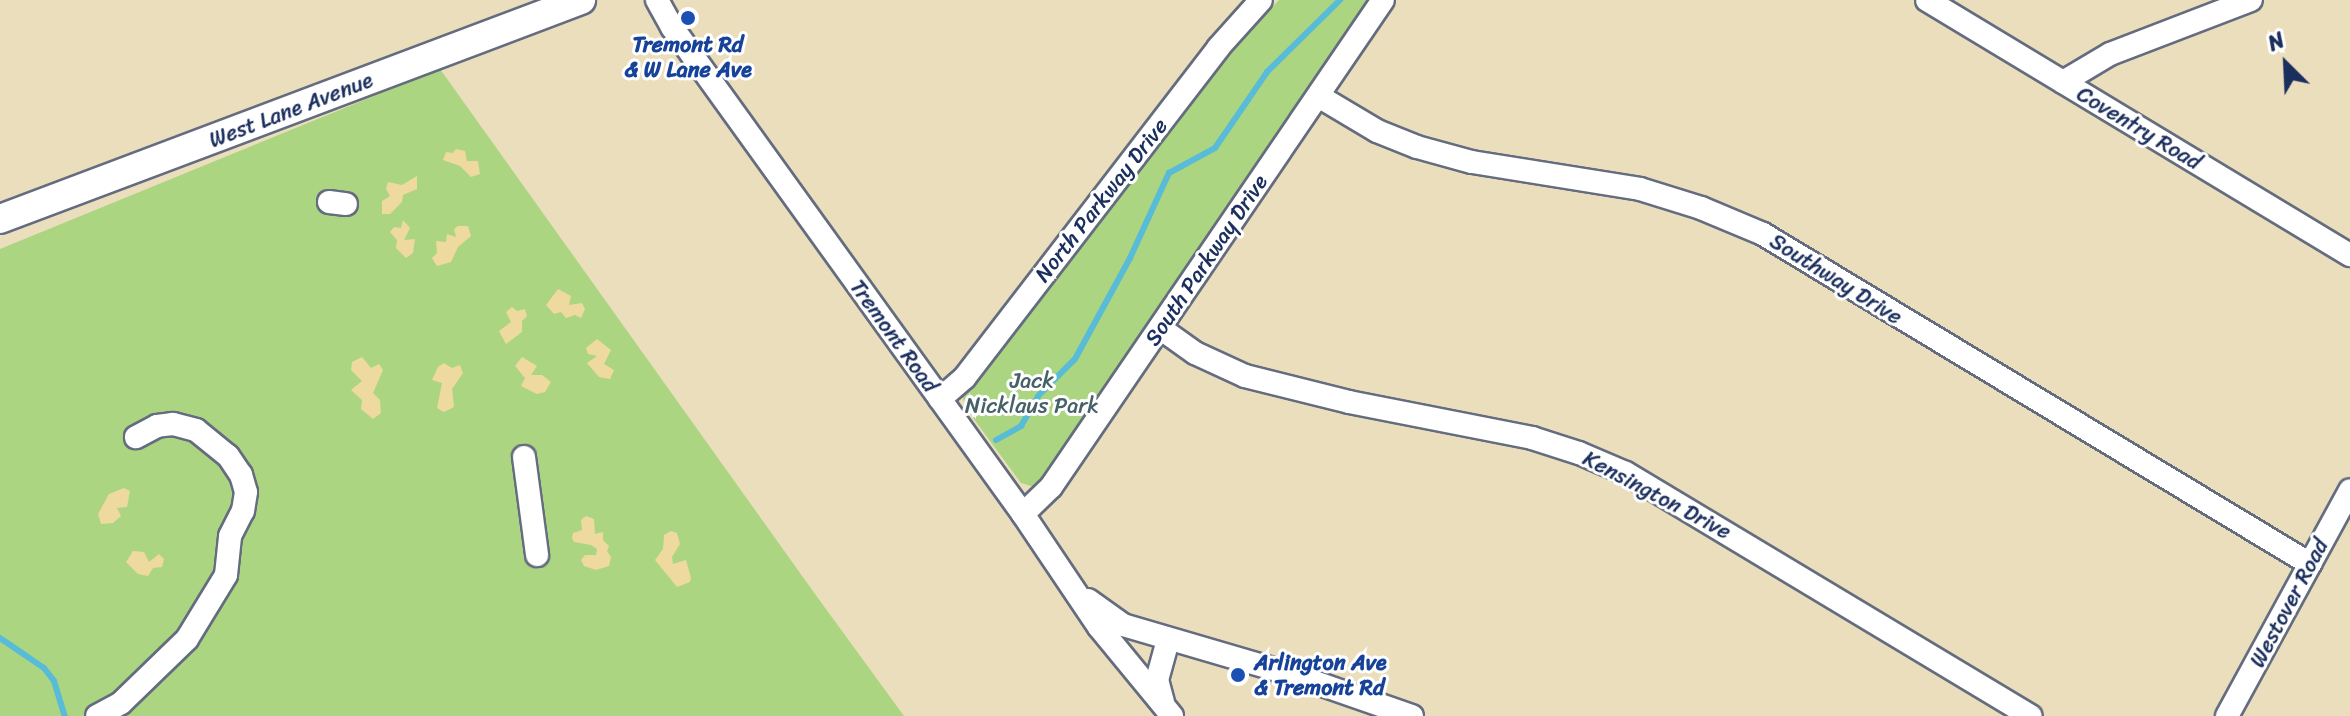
<!DOCTYPE html>
<style>
body{margin:0}
#map{position:relative;width:2350px;height:716px;overflow:hidden;background:#ebdebc;font-family:Sriracha,sans-serif}
div>[style]{position:absolute}
.green>*{inset:0;background:#acd581}
.sand>*{inset:0;background:#eeda9e}
.stream>*{height:6px;margin:-3px;padding:0 3px;transform-origin:3px;border-radius:3px;background:#58bbd7}
.roads{filter:drop-shadow(2px 0 #646c7f) drop-shadow(-2px 0 #646c7f) drop-shadow(0 2px #646c7f) drop-shadow(0 -2px #646c7f)}
.minor>*{height:22px;margin:-11px;padding:0 11px;transform-origin:11px;border-radius:11px;background:#fff}
.major>*{height:28px;margin:-14px;padding:0 14px;transform-origin:14px;border-radius:14px;background:#fff}
.dots>*{width:22px;height:22px;translate:-50% -50%;box-sizing:border-box;border:4px solid #fff;border-radius:50%}
span{translate:-50% -50%;white-space:nowrap;text-align:center;line-height:1.15;-webkit-text-stroke:6px #fff;paint-order:stroke}
.transit-label{font-size:22px;color:#164399;font-weight:700}
.left{translate:0 -50%;text-align:left}
.street-label{font-size:22px;color:#1b2f5e}
.park-label{font-size:22px;color:#466168}
.north{position:absolute;left:2246px;top:24px;width:80px;height:80px;-webkit-text-stroke:6px #fff;paint-order:stroke;rotate:336deg;font-size:22px;font-weight:700;line-height:32px;text-align:center;color:#1b2f5e}
.north::after{content:'';display:block;margin:auto;width:28px;height:36px;background:#1b2f5e;clip-path:polygon(50% 0,100% 100%,50% 72%,0 100%)}
</style>
<div id="map">
<div class="green">
<div style="clip-path:polygon(1279px 0,1374px 0,1041px 483px,1034px 487px,1021px 483px,968px 411px,962px 396px,964px 385px,1218px 62px)"></div>
<div style="clip-path:polygon(440px 69px,815px 594px,904px 716px,0 716px,0 249px)"></div>
</div>
<div class="sand">
<div style="clip-path:polygon(456px 149px,465px 151px,467px 161px,478px 161px,480px 174px,471px 177px,460px 166px,443px 160px,446px 152px,453px 153px)"></div>
<div style="clip-path:polygon(417px 176px,417px 189px,403px 195px,402px 202px,390px 214px,382px 214px,382px 201px,390px 196px,386px 189px,388px 182px,402px 185px)"></div>
<div style="clip-path:polygon(403px 220px,410px 228px,404px 240px,415px 239px,413px 253px,406px 258px,396px 248px,397px 240px,390px 232px,394px 227px,401px 228px)"></div>
<div style="clip-path:polygon(458px 226px,468px 226px,471px 236px,458px 247px,451px 262px,437px 266px,432px 258px,437px 253px,436px 241px,446px 242px,447px 234px,456px 237px,454px 229px)"></div>
<div style="clip-path:polygon(558px 289px,571px 296px,569px 305px,582px 303px,585px 309px,581px 318px,575px 315px,566px 318px,561px 312px,554px 314px,546px 305px)"></div>
<div style="clip-path:polygon(512px 307px,517px 311px,525px 309px,527px 316px,522px 321px,522px 332px,506px 344px,499px 331px,511px 322px,506px 312px)"></div>
<div style="clip-path:polygon(597px 339px,611px 350px,604px 364px,614px 370px,610px 379px,599px 377px,587px 363px,597px 356px,588px 354px,586px 348px)"></div>
<div style="clip-path:polygon(362px 357px,371px 368px,379px 364px,383px 370px,373px 393px,380px 400px,381px 413px,373px 419px,361px 409px,362px 400px,351px 390px,362px 381px,351px 370px,352px 362px)"></div>
<div style="clip-path:polygon(522px 357px,537px 366px,531px 375px,542px 375px,551px 382px,545px 392px,537px 394px,521px 386px,525px 378px,515px 366px)"></div>
<div style="clip-path:polygon(444px 363px,452px 368px,460px 365px,463px 373px,452px 389px,454px 407px,444px 412px,437px 408px,442px 383px,432px 380px,438px 367px)"></div>
<div style="clip-path:polygon(124px 488px,130px 491px,127px 507px,117px 508px,121px 516px,113px 523px,101px 524px,98px 514px,109px 494px)"></div>
<div style="clip-path:polygon(586px 516px,594px 519px,595px 534px,603px 532px,603px 540px,609px 546px,607px 551px,611px 557px,609px 566px,596px 570px,584px 566px,581px 560px,585px 555px,596px 555px,597px 549px,591px 545px,574px 542px,572px 538px,573px 533px,582px 530px,581px 520px)"></div>
<div style="clip-path:polygon(671px 531px,677px 533px,680px 544px,672px 557px,673px 564px,686px 560px,691px 578px,690px 582px,677px 587px,655px 560px,663px 549px,664px 535px)"></div>
<div style="clip-path:polygon(133px 551px,144px 552px,149px 562px,159px 554px,164px 559px,162px 567px,153px 568px,148px 576px,138px 574px,126px 562px)"></div>
</div>
<div class="stream">
<div style="left:996px;top:440px;width:29px;rotate:-29deg"></div>
<div style="left:1021px;top:426px;width:34px;rotate:-60deg"></div>
<div style="left:1038px;top:396px;width:52px;rotate:-45deg"></div>
<div style="left:1075px;top:359px;width:115px;rotate:-61.4deg"></div>
<div style="left:1130px;top:258px;width:94px;rotate:-65.4deg"></div>
<div style="left:1169px;top:173px;width:52px;rotate:-28.5deg"></div>
<div style="left:1215px;top:148px;width:92px;rotate:-55.6deg"></div>
<div style="left:1267px;top:72px;width:103px;rotate:-44.6deg"></div>
<div style="left:0;top:638px;width:53px;rotate:34.3deg"></div>
<div style="left:44px;top:668px;width:16px;rotate:52deg"></div>
<div style="left:54px;top:681px;width:37px;rotate:73deg"></div>
</div>
<div class="roads">
<div class="minor">
<div style="left:657px;top:0;width:31px;rotate:61deg"></div>
<div style="left:672px;top:27px;width:600px;rotate:54.22deg"></div>
<div style="left:1023px;top:514px;width:136px;rotate:56.1deg"></div>
<div style="left:1099px;top:627px;width:115px;rotate:50.6deg"></div>
<div style="left:1927px;top:0;width:494px;rotate:31.1deg"></div>
<div style="left:2063px;top:82px;width:55px;rotate:-30.8deg"></div>
<div style="left:2110px;top:54px;width:151px;rotate:-21deg"></div>
<div style="left:1320px;top:97px;width:66px;rotate:30.8deg"></div>
<div style="left:1377px;top:131px;width:43px;rotate:21.8deg"></div>
<div style="left:1417px;top:147px;width:57px;rotate:15.3deg"></div>
<div style="left:1472px;top:162px;width:170px;rotate:9.1deg"></div>
<div style="left:1640px;top:189px;width:64px;rotate:17.3deg"></div>
<div style="left:1701px;top:208px;width:67px;rotate:22.8deg"></div>
<div style="left:1763px;top:234px;width:639px;rotate:31.1deg"></div>
<div style="left:329px;top:202px;width:17px;rotate:7deg"></div>
<div style="left:1160px;top:328px;width:43px;rotate:35.5deg"></div>
<div style="left:1195px;top:353px;width:55px;rotate:24.7deg"></div>
<div style="left:1245px;top:376px;width:107px;rotate:14deg"></div>
<div style="left:1349px;top:402px;width:187px;rotate:11.1deg"></div>
<div style="left:1532px;top:438px;width:49px;rotate:17.7deg"></div>
<div style="left:1579px;top:453px;width:51px;rotate:23.1deg"></div>
<div style="left:1626px;top:473px;width:472px;rotate:31deg"></div>
<div style="left:940px;top:399px;width:33px;rotate:-41deg"></div>
<div style="left:965px;top:377px;width:415px;rotate:-52.4deg"></div>
<div style="left:1218px;top:48px;width:64px;rotate:-48.1deg"></div>
<div style="left:524px;top:457px;width:99px;rotate:82.4deg"></div>
<div style="left:1023px;top:514px;width:39px;rotate:-44deg"></div>
<div style="left:1051px;top:487px;width:589px;rotate:-55.72deg"></div>
<div style="left:1088px;top:600px;width:43px;rotate:35.5deg"></div>
<div style="left:1123px;top:625px;width:178px;rotate:16.3deg"></div>
<div style="left:1294px;top:675px;width:125px;rotate:19.2deg"></div>
<div style="left:1163px;top:702px;width:23px;rotate:-105deg"></div>
<div style="left:1157px;top:680px;width:41px;rotate:-74.6deg"></div>
<div style="left:97px;top:716px;width:27px;rotate:-28deg"></div>
<div style="left:121px;top:703px;width:92px;rotate:-44.1deg"></div>
<div style="left:187px;top:639px;width:75px;rotate:-58.6deg"></div>
<div style="left:226px;top:575px;width:39px;rotate:-84deg"></div>
<div style="left:230px;top:536px;width:28px;rotate:-63deg"></div>
<div style="left:243px;top:511px;width:19px;rotate:-81deg"></div>
<div style="left:246px;top:492px;width:18px;rotate:-106deg"></div>
<div style="left:241px;top:475px;width:23px;rotate:-124deg"></div>
<div style="left:228px;top:456px;width:41px;rotate:-140.9deg"></div>
<div style="left:196px;top:430px;width:24px;rotate:-165deg"></div>
<div style="left:173px;top:424px;width:16px;rotate:173deg"></div>
<div style="left:157px;top:426px;width:24px;rotate:152deg"></div>
<div style="left:2227px;top:716px;width:257px;rotate:-61.4deg"></div>
</div>
<div class="major">
<div style="left:0;top:219px;width:621px;rotate:-20.65deg"></div>
</div>
</div>
<div class="dots">
<div style="left:688px;top:18px;background:#1a4fb4"></div>
<div style="left:1238px;top:675px;background:#1a4fb4"></div>
</div>
<div class="transit-label">
<span style="left:688px;top:57px">Tremont Rd<br>&amp; W Lane Ave</span>
<span class="left" style="left:1254px;top:675px">Arlington Ave<br>&amp; Tremont Rd</span>
</div>
<div class="street-label">
<span style="left:291px;top:110px;rotate:-21deg">West Lane Avenue</span>
<span style="left:2139px;top:128px;rotate:31deg">Coventry Road</span>
<span style="left:1101px;top:200px;rotate:-52deg">North Parkway Drive</span>
<span style="left:1206px;top:260px;rotate:-56deg">South Parkway Drive</span>
<span style="left:1836px;top:279px;rotate:32deg">Southway Drive</span>
<span style="left:894px;top:336px;rotate:54deg">Tremont Road</span>
<span style="left:1657px;top:495px;rotate:28deg">Kensington Drive</span>
<span style="left:2289px;top:603px;rotate:-62deg">Westover Road</span>
</div>
<div class="park-label">
<span style="left:1032px;top:393px">Jack<br>Nicklaus Park</span>
</div>
<div class="north">N</div>
</div>
